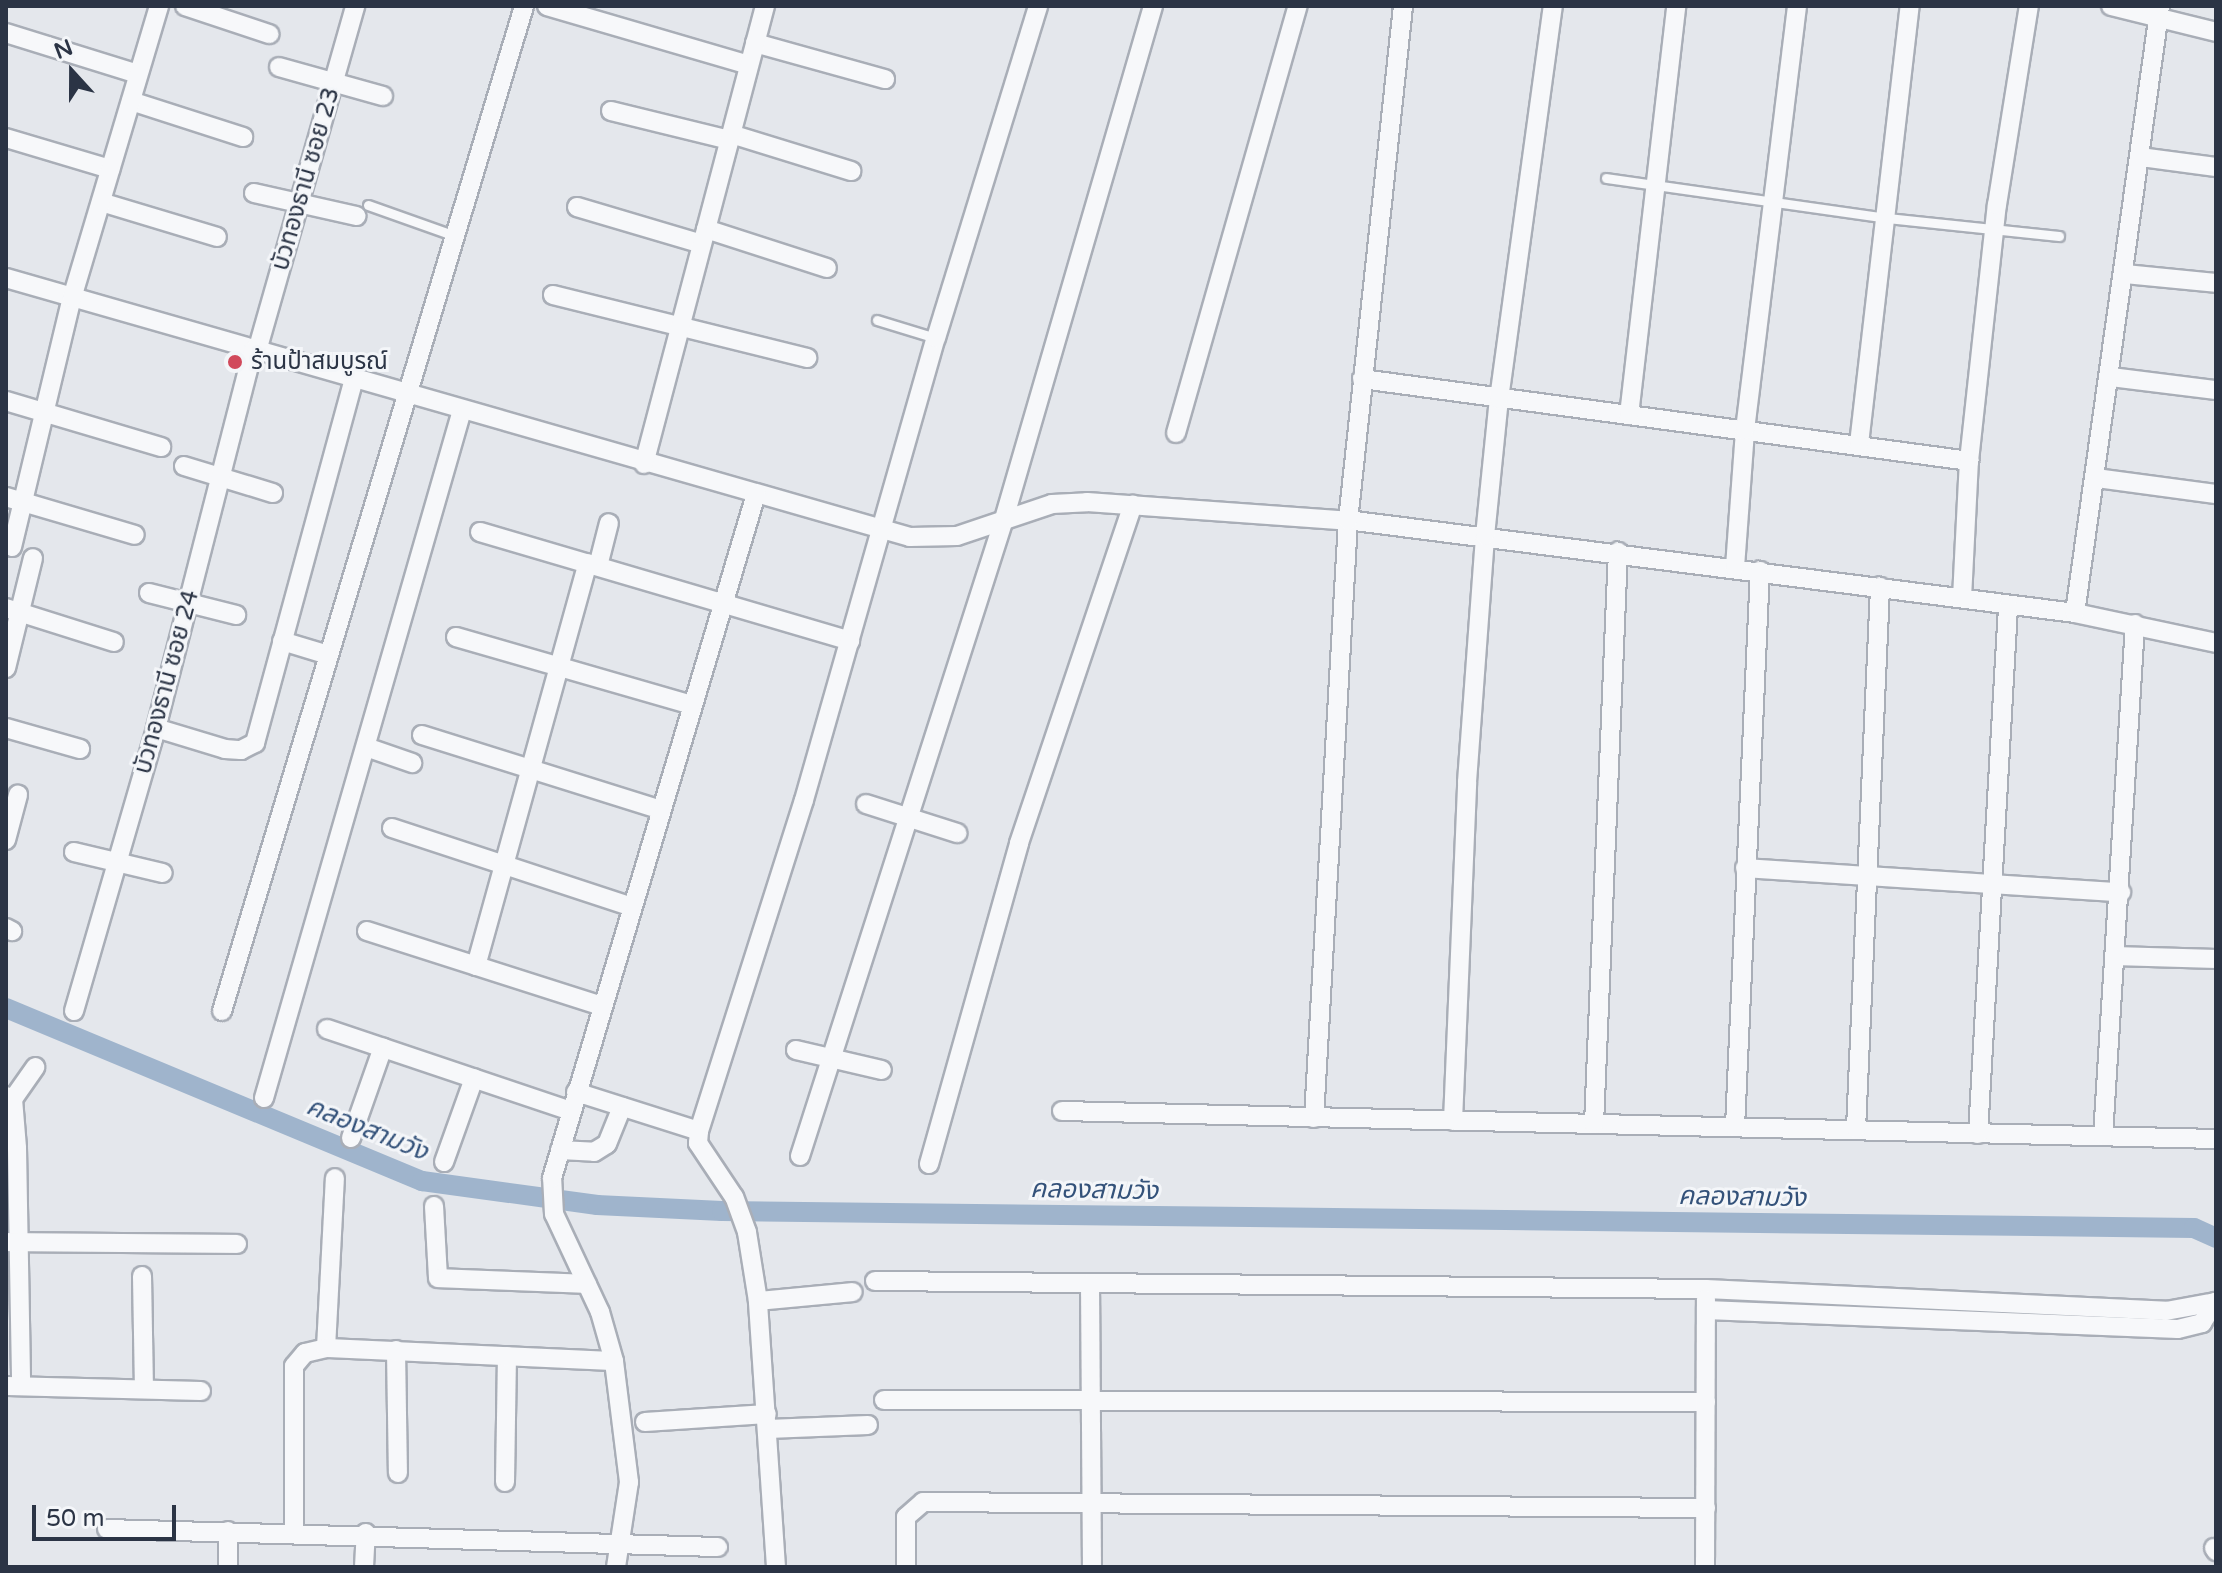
<!DOCTYPE html>
<meta charset="utf-8">
<style>
body{margin:0}
#map{position:relative;width:2222px;height:1573px;overflow:hidden;background:#e4e7ec;font-family:"Varela Round","Noto Sans Thai",sans-serif}
div>[style]{position:absolute}
.canal>*{height:20px;margin:-10px;padding:0 10px;transform-origin:10px;border-radius:10px;background:#9fb4cc}
.roads{filter:drop-shadow(2px 0 #a9aeb7) drop-shadow(-2px 0 #a9aeb7) drop-shadow(0 2px #a9aeb7) drop-shadow(0 -2px #a9aeb7)}
.service>*{height:9px;margin:-4.5px;padding:0 4.5px;transform-origin:4.5px;border-radius:4.5px;background:#f7f8fa}
.minor>*{height:18px;margin:-9px;padding:0 9px;transform-origin:9px;border-radius:9px;background:#f7f8fa}
.dots>*{width:22px;height:22px;translate:-50% -50%;box-sizing:border-box;border:4px solid #f4f6f9;border-radius:50%}
span{translate:-50% -50%;white-space:nowrap;text-align:center;line-height:1.15;-webkit-text-stroke:6px #f4f6f9;paint-order:stroke}
.street-label{font-size:24px;color:#2b3445}
.poi-label{font-size:24px;color:#2b3445}
.left{translate:0 -50%;text-align:left}
.water-label{font-size:26px;color:#34527a;font-style:italic}
.frame{position:absolute;inset:0;border:8px solid #2b3445;pointer-events:none}
.north{position:absolute;left:32px;top:32px;width:80px;height:80px;-webkit-text-stroke:6px #f4f6f9;paint-order:stroke;rotate:339deg;font-size:22px;font-weight:700;line-height:32px;text-align:center;color:#2b3445}
.north::after{content:'';display:block;margin:auto;width:28px;height:36px;background:#2b3445;clip-path:polygon(50% 0,100% 100%,50% 72%,0 100%)}
.scale{position:absolute;left:32px;top:1505px;width:144px;height:36px;box-sizing:border-box;border:4px solid #2b3445;border-top:0;padding-left:10px;font-size:24px;line-height:28px;white-space:nowrap;color:#2b3445;-webkit-text-stroke:6px #f4f6f9;paint-order:stroke}
</style>
<div id="map">
<div class="canal">
<div style="left:6px;top:1008px;width:451px;rotate:22.6deg"></div>
<div style="left:422px;top:1181px;width:177px;rotate:7.8deg"></div>
<div style="left:597px;top:1205px;width:125px;rotate:2.7deg"></div>
<div style="left:722px;top:1211px;width:1472px;rotate:0.66deg"></div>
<div style="left:2194px;top:1228px;width:24px;rotate:24deg"></div>
</div>
<div class="roads">
<div class="service">
<div style="left:1606px;top:178px;width:284px;rotate:8.1deg"></div>
<div style="left:1887px;top:218px;width:173px;rotate:6deg"></div>
<div style="left:368px;top:205px;width:92px;rotate:19.6deg"></div>
<div style="left:877px;top:320px;width:62px;rotate:17deg"></div>
</div>
<div class="minor">
<div style="left:185px;top:6px;width:89px;rotate:18.4deg"></div>
<div style="left:547px;top:6px;width:210px;rotate:16.3deg"></div>
<div style="left:2111px;top:6px;width:108px;rotate:13.9deg"></div>
<div style="left:6px;top:33px;width:138px;rotate:17.3deg"></div>
<div style="left:755px;top:43px;width:135px;rotate:15.5deg"></div>
<div style="left:279px;top:67px;width:108px;rotate:15.6deg"></div>
<div style="left:131px;top:101px;width:118px;rotate:17.8deg"></div>
<div style="left:611px;top:111px;width:122px;rotate:13.8deg"></div>
<div style="left:731px;top:134px;width:126px;rotate:17.1deg"></div>
<div style="left:6px;top:138px;width:109px;rotate:16.6deg"></div>
<div style="left:2141px;top:157px;width:76px;rotate:7.6deg"></div>
<div style="left:254px;top:193px;width:105px;rotate:12.7deg"></div>
<div style="left:101px;top:202px;width:121px;rotate:16.8deg"></div>
<div style="left:577px;top:207px;width:130px;rotate:16.5deg"></div>
<div style="left:706px;top:229px;width:127px;rotate:17.9deg"></div>
<div style="left:2125px;top:274px;width:91px;rotate:5.6deg"></div>
<div style="left:6px;top:278px;width:940px;rotate:15.99deg"></div>
<div style="left:910px;top:537px;width:47px;rotate:-1.2deg"></div>
<div style="left:957px;top:536px;width:100px;rotate:-18.6deg"></div>
<div style="left:1052px;top:504px;width:35px;rotate:-3deg"></div>
<div style="left:1087px;top:502px;width:269px;rotate:4.1deg"></div>
<div style="left:1355px;top:521px;width:726px;rotate:7.28deg"></div>
<div style="left:2075px;top:613px;width:144px;rotate:12deg"></div>
<div style="left:553px;top:295px;width:262px;rotate:13.9deg"></div>
<div style="left:257px;top:351px;width:359px;rotate:-74.1deg"></div>
<div style="left:2111px;top:377px;width:106px;rotate:7.1deg"></div>
<div style="left:1362px;top:379px;width:613px;rotate:7.69deg"></div>
<div style="left:6px;top:401px;width:162px;rotate:16.5deg"></div>
<div style="left:1629px;top:415px;width:412px;rotate:-83.4deg"></div>
<div style="left:1176px;top:433px;width:444px;rotate:-74.1deg"></div>
<div style="left:1859px;top:444px;width:441px;rotate:-83.4deg"></div>
<div style="left:644px;top:464px;width:474px;rotate:-75.2deg"></div>
<div style="left:184px;top:466px;width:93px;rotate:16.9deg"></div>
<div style="left:2097px;top:478px;width:120px;rotate:7.7deg"></div>
<div style="left:6px;top:497px;width:134px;rotate:16.4deg"></div>
<div style="left:480px;top:532px;width:386px;rotate:16.4deg"></div>
<div style="left:12px;top:547px;width:256px;rotate:-76.5deg"></div>
<div style="left:72px;top:298px;width:305px;rotate:-73.4deg"></div>
<div style="left:598px;top:566px;width:44px;rotate:-75.7deg"></div>
<div style="left:1735px;top:567px;width:137px;rotate:-85.8deg"></div>
<div style="left:1745px;top:430px;width:427px;rotate:-83deg"></div>
<div style="left:149px;top:593px;width:90px;rotate:14.2deg"></div>
<div style="left:1962px;top:598px;width:137px;rotate:-87.1deg"></div>
<div style="left:1969px;top:461px;width:258px;rotate:-83.8deg"></div>
<div style="left:1997px;top:205px;width:202px;rotate:-80.9deg"></div>
<div style="left:6px;top:608px;width:113px;rotate:17.5deg"></div>
<div style="left:2075px;top:613px;width:613px;rotate:-82.03deg"></div>
<div style="left:456px;top:637px;width:246px;rotate:16.1deg"></div>
<div style="left:282px;top:641px;width:48px;rotate:16.9deg"></div>
<div style="left:6px;top:668px;width:113px;rotate:-76.2deg"></div>
<div style="left:6px;top:728px;width:77px;rotate:15.8deg"></div>
<div style="left:156px;top:728px;width:72px;rotate:16.9deg"></div>
<div style="left:225px;top:749px;width:16px;rotate:4deg"></div>
<div style="left:241px;top:750px;width:16px;rotate:-27deg"></div>
<div style="left:255px;top:743px;width:377px;rotate:-74.8deg"></div>
<div style="left:422px;top:735px;width:250px;rotate:17.4deg"></div>
<div style="left:366px;top:747px;width:49px;rotate:19.2deg"></div>
<div style="left:866px;top:804px;width:96px;rotate:17.7deg"></div>
<div style="left:392px;top:828px;width:253px;rotate:18.2deg"></div>
<div style="left:6px;top:840px;width:47px;rotate:-75.1deg"></div>
<div style="left:74px;top:852px;width:91px;rotate:13.3deg"></div>
<div style="left:1745px;top:868px;width:377px;rotate:3.7deg"></div>
<div style="left:6px;top:928px;width:7px;rotate:27deg"></div>
<div style="left:367px;top:931px;width:247px;rotate:17.7deg"></div>
<div style="left:2115px;top:956px;width:101px;rotate:1.7deg"></div>
<div style="left:476px;top:966px;width:418px;rotate:-74.5deg"></div>
<div style="left:74px;top:1011px;width:295px;rotate:-73.8deg"></div>
<div style="left:156px;top:728px;width:390px;rotate:-75.6deg"></div>
<div style="left:222px;top:1011px;width:1049px;rotate:-73.27deg"></div>
<div style="left:327px;top:1029px;width:257px;rotate:18.6deg"></div>
<div style="left:796px;top:1050px;width:88px;rotate:13.1deg"></div>
<div style="left:576px;top:1092px;width:129px;rotate:17.6deg"></div>
<div style="left:6px;top:1096px;width:8px;rotate:23deg"></div>
<div style="left:13px;top:1099px;width:49px;rotate:85.3deg"></div>
<div style="left:17px;top:1148px;width:238px;rotate:89deg"></div>
<div style="left:264px;top:1098px;width:716px;rotate:-73.94deg"></div>
<div style="left:13px;top:1099px;width:39px;rotate:-55deg"></div>
<div style="left:1062px;top:1111px;width:1154px;rotate:1.39deg"></div>
<div style="left:1314px;top:1118px;width:598px;rotate:-86.74deg"></div>
<div style="left:1348px;top:521px;width:518px;rotate:-83.9deg"></div>
<div style="left:1453px;top:1121px;width:339px;rotate:-87.6deg"></div>
<div style="left:1467px;top:782px;width:247px;rotate:-85.8deg"></div>
<div style="left:1485px;top:536px;width:138px;rotate:-84.2deg"></div>
<div style="left:1499px;top:399px;width:397px;rotate:-82.2deg"></div>
<div style="left:1594px;top:1124px;width:573px;rotate:-87.6deg"></div>
<div style="left:1735px;top:1127px;width:557px;rotate:-87.43deg"></div>
<div style="left:1856px;top:1129px;width:543px;rotate:-87.46deg"></div>
<div style="left:1978px;top:1134px;width:528px;rotate:-86.74deg"></div>
<div style="left:2103px;top:1136px;width:513px;rotate:-86.42deg"></div>
<div style="left:351px;top:1138px;width:96px;rotate:-70.6deg"></div>
<div style="left:560px;top:1150px;width:34px;rotate:3deg"></div>
<div style="left:594px;top:1152px;width:15px;rotate:-32deg"></div>
<div style="left:607px;top:1144px;width:40px;rotate:-68deg"></div>
<div style="left:800px;top:1156px;width:669px;rotate:-72.24deg"></div>
<div style="left:1004px;top:519px;width:534px;rotate:-73.8deg"></div>
<div style="left:444px;top:1162px;width:89px;rotate:-70.3deg"></div>
<div style="left:929px;top:1164px;width:333px;rotate:-74.3deg"></div>
<div style="left:1019px;top:843px;width:357px;rotate:-71.4deg"></div>
<div style="left:434px;top:1206px;width:72px;rotate:86.8deg"></div>
<div style="left:438px;top:1278px;width:149px;rotate:2.3deg"></div>
<div style="left:6px;top:1242px;width:231px;rotate:0.5deg"></div>
<div style="left:142px;top:1276px;width:112px;rotate:89deg"></div>
<div style="left:875px;top:1281px;width:831px;rotate:0.55deg"></div>
<div style="left:1706px;top:1289px;width:461px;rotate:2.7deg"></div>
<div style="left:2166px;top:1311px;width:51px;rotate:-10.2deg"></div>
<div style="left:1090px;top:1283px;width:284px;rotate:89.6deg"></div>
<div style="left:758px;top:1301px;width:95px;rotate:-5.4deg"></div>
<div style="left:1706px;top:1310px;width:472px;rotate:2.3deg"></div>
<div style="left:2178px;top:1329px;width:25px;rotate:-14deg"></div>
<div style="left:2202px;top:1323px;width:25px;rotate:-58deg"></div>
<div style="left:326px;top:1348px;width:170px;rotate:-87deg"></div>
<div style="left:396px;top:1350px;width:123px;rotate:89.1deg"></div>
<div style="left:6px;top:1386px;width:195px;rotate:1.5deg"></div>
<div style="left:884px;top:1400px;width:822px;rotate:0.14deg"></div>
<div style="left:645px;top:1422px;width:122px;rotate:-3.8deg"></div>
<div style="left:768px;top:1429px;width:100px;rotate:-2.3deg"></div>
<div style="left:505px;top:1482px;width:126px;rotate:-89.1deg"></div>
<div style="left:107px;top:1529px;width:611px;rotate:1.69deg"></div>
<div style="left:294px;top:1532px;width:166px;rotate:-90deg"></div>
<div style="left:294px;top:1366px;width:17px;rotate:-50deg"></div>
<div style="left:305px;top:1353px;width:22px;rotate:-13deg"></div>
<div style="left:326px;top:1348px;width:288px;rotate:2.6deg"></div>
<div style="left:2214px;top:1548px;width:4px;rotate:56deg"></div>
<div style="left:228px;top:1567px;width:36px;rotate:-90deg"></div>
<div style="left:364px;top:1567px;width:34px;rotate:-87deg"></div>
<div style="left:616px;top:1567px;width:86px;rotate:-81.3deg"></div>
<div style="left:629px;top:1482px;width:122px;rotate:-97.1deg"></div>
<div style="left:614px;top:1361px;width:51px;rotate:-105.9deg"></div>
<div style="left:600px;top:1312px;width:108px;rotate:-115.1deg"></div>
<div style="left:554px;top:1214px;width:36px;rotate:-93deg"></div>
<div style="left:552px;top:1178px;width:714px;rotate:-73.39deg"></div>
<div style="left:776px;top:1567px;width:267px;rotate:-93.9deg"></div>
<div style="left:758px;top:1301px;width:70px;rotate:-99.1deg"></div>
<div style="left:747px;top:1232px;width:37px;rotate:-110deg"></div>
<div style="left:734px;top:1197px;width:65px;rotate:-123.7deg"></div>
<div style="left:698px;top:1143px;width:12px;rotate:-85deg"></div>
<div style="left:699px;top:1131px;width:347px;rotate:-72.4deg"></div>
<div style="left:804px;top:800px;width:480px;rotate:-74.1deg"></div>
<div style="left:936px;top:338px;width:347px;rotate:-72.9deg"></div>
<div style="left:906px;top:1567px;width:50px;rotate:-90deg"></div>
<div style="left:906px;top:1517px;width:23px;rotate:-41deg"></div>
<div style="left:923px;top:1502px;width:783px;rotate:0.44deg"></div>
<div style="left:1705px;top:1567px;width:268px;rotate:-89.8deg"></div>
</div>
</div>
<div class="dots">
<div style="left:235px;top:362px;background:#d1495b"></div>
</div>
<div class="street-label">
<span style="left:306px;top:179px;rotate:-74deg">บัวทองธานี ซอย 23</span>
<span style="left:167px;top:682px;rotate:-75deg">บัวทองธานี ซอย 24</span>
</div>
<div class="poi-label">
<span class="left" style="left:251px;top:362px">ร้านป้าสมบูรณ์</span>
</div>
<div class="water-label">
<span style="left:367px;top:1129px;rotate:22deg">คลองสามวัง</span>
<span style="left:1094px;top:1190px;rotate:1deg">คลองสามวัง</span>
<span style="left:1742px;top:1197px;rotate:1deg">คลองสามวัง</span>
</div>
<div class="frame"></div>
<div class="north">N</div>
<div class="scale">50 m</div>
</div>
